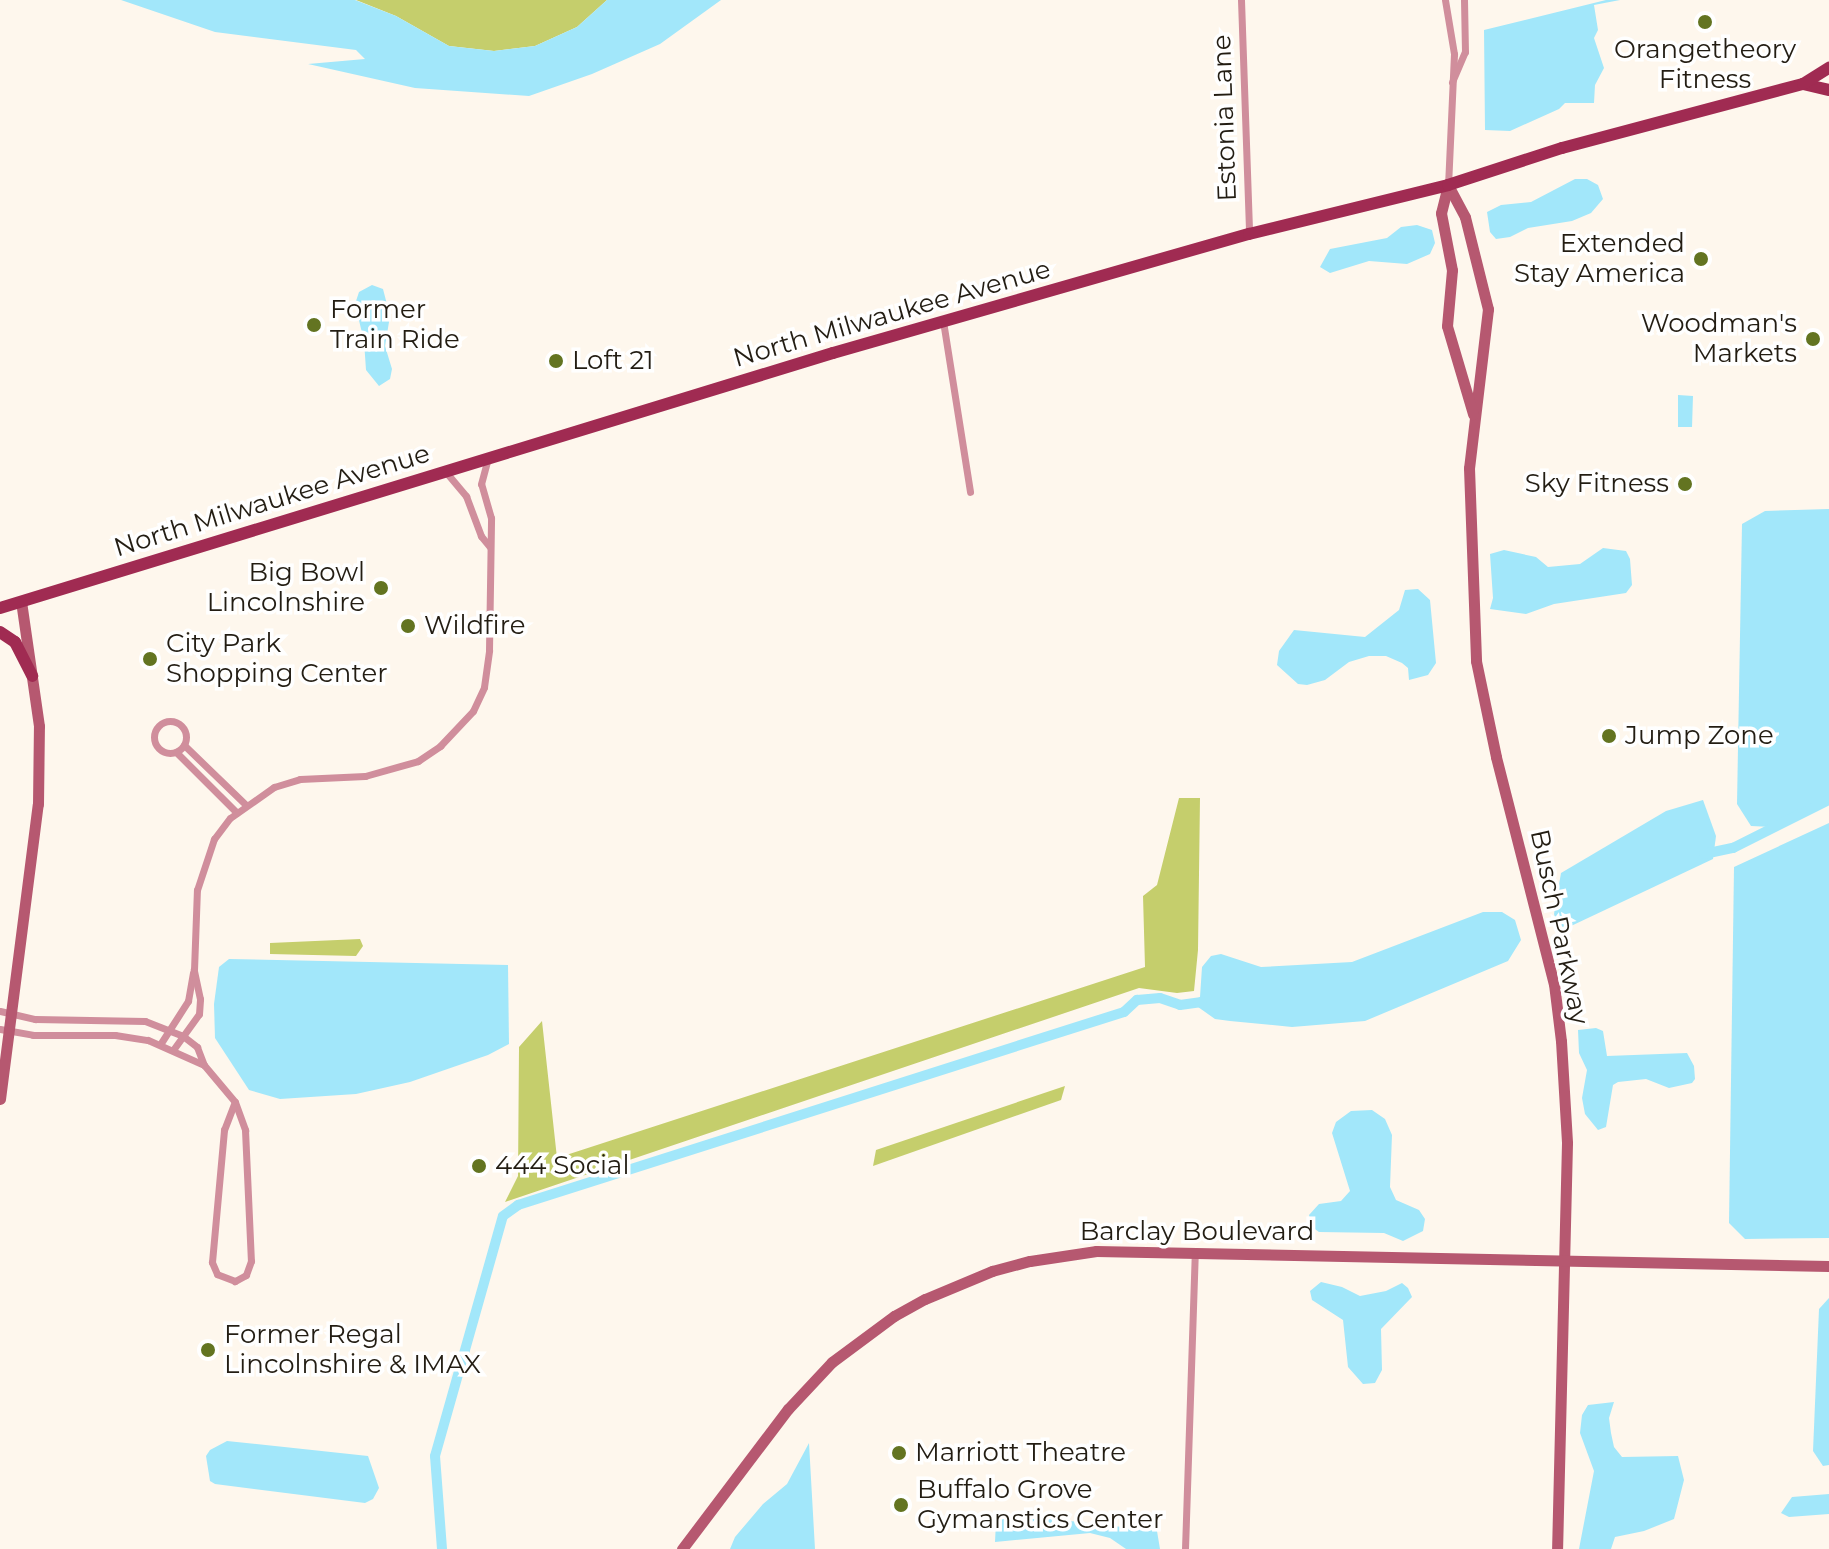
<!DOCTYPE html>
<style>
body{margin:0}
#map{position:relative;width:1829px;height:1549px;overflow:hidden;background:#fef7ed;font-family:Montserrat,sans-serif}
div>[style]{position:absolute}
.forest>*{inset:0;background:#c5ce6c}
.water>*{inset:0;background:#a2e7fa}
.canal>*{height:10px;margin:-5px;padding:0 5px;transform-origin:5px;border-radius:5px;background:#a2e7fa}
.street>*{height:7px;margin:-3.5px;padding:0 3.5px;transform-origin:3.5px;border-radius:3.5px;background:#d08e9c}
.street>.ring{margin:-3.5px;padding:0;box-sizing:content-box;background:none;border:7px solid #d08e9c;border-radius:50%}
.secondary>*{height:11px;margin:-5.5px;padding:0 5.5px;transform-origin:5.5px;border-radius:5.5px;background:#b65870}
.primary>*{height:12px;margin:-6px;padding:0 6px;transform-origin:6px;border-radius:6px;background:#a02b52}
.dots>*{width:22px;height:22px;translate:-50% -50%;box-sizing:border-box;border:4px solid #fff;border-radius:50%}
span{translate:-50% -50%;white-space:nowrap;text-align:center;line-height:1.15;-webkit-text-stroke:7px #fff;paint-order:stroke}
.poi-label{font-size:26px;color:#231d13}
.right{translate:-100% -50%;text-align:right}
.left{translate:0 -50%;text-align:left}
.street-label{font-size:26px;color:#231d13}
</style>
<div id="map">
<div class="forest">
<div style="clip-path:polygon(356px 0,607px 0,577px 27px,535px 46px,494px 51px,449px 46px,396px 16px)"></div>
<div style="clip-path:polygon(1179px 798px,1200px 798px,1198px 950px,1194px 991px,1177px 993px,1139px 988px,505px 1202px,518px 1176px,519px 1047px,542px 1021px,557px 1158px,1145px 967px,1143px 896px,1157px 885px)"></div>
<div style="clip-path:polygon(360px 939px,363px 946px,356px 956px,270px 954px,270px 943px)"></div>
<div style="clip-path:polygon(1065px 1086px,1061px 1100px,873px 1166px,876px 1150px)"></div>
</div>
<div class="water">
<div style="clip-path:polygon(121px 0,355px 0,396px 16px,449px 46px,494px 51px,535px 46px,577px 27px,607px 0,721px 0,660px 44px,592px 74px,529px 96px,415px 88px,308px 64px,365px 59px,356px 50px,215px 32px)"></div>
<div style="clip-path:polygon(1606px 0,1620px 0,1594px 5px,1598px 30px,1594px 38px,1604px 68px,1595px 85px,1594px 103px,1565px 103px,1559px 109px,1510px 131px,1485px 130px,1484px 30px)"></div>
<div style="clip-path:polygon(1575px 179px,1587px 179px,1598px 185px,1603px 199px,1591px 213px,1572px 221px,1528px 228px,1510px 237px,1496px 239px,1490px 232px,1487px 212px,1501px 205px,1531px 202px)"></div>
<div style="clip-path:polygon(1417px 225px,1432px 230px,1435px 243px,1430px 254px,1407px 264px,1369px 261px,1330px 273px,1320px 267px,1330px 249px,1387px 238px,1401px 227px)"></div>
<div style="clip-path:polygon(372px 285px,383px 289px,390px 316px,385px 346px,392px 369px,390px 379px,379px 386px,366px 370px,364px 341px,355px 304px,359px 292px)"></div>
<div style="clip-path:polygon(1678px 395px,1693px 396px,1692px 427px,1678px 427px)"></div>
<div style="clip-path:polygon(1829px 509px,1829px 800px,1772px 827px,1751px 826px,1737px 804px,1742px 524px,1765px 511px)"></div>
<div style="clip-path:polygon(1603px 548px,1626px 551px,1630px 559px,1632px 585px,1626px 593px,1554px 604px,1526px 614px,1490px 609px,1493px 598px,1490px 554px,1504px 550px,1536px 557px,1548px 567px,1580px 564px)"></div>
<div style="clip-path:polygon(1418px 589px,1430px 600px,1436px 663px,1428px 675px,1409px 680px,1408px 668px,1402px 663px,1386px 656px,1369px 656px,1349px 662px,1325px 680px,1307px 685px,1298px 684px,1277px 665px,1279px 651px,1294px 630px,1365px 637px,1399px 610px,1405px 590px)"></div>
<div style="clip-path:polygon(1703px 800px,1716px 836px,1713px 859px,1571px 926px,1558px 927px,1554px 914px,1561px 873px,1666px 811px)"></div>
<div style="clip-path:polygon(1829px 823px,1829px 1238px,1745px 1239px,1729px 1223px,1734px 867px)"></div>
<div style="clip-path:polygon(1483px 912px,1502px 912px,1515px 920px,1521px 940px,1508px 961px,1365px 1021px,1292px 1027px,1230px 1021px,1215px 1019px,1191px 1002px,1200px 997px,1202px 967px,1211px 956px,1221px 954px,1261px 967px,1352px 962px)"></div>
<div style="clip-path:polygon(229px 959px,508px 965px,509px 1044px,488px 1055px,410px 1082px,356px 1094px,280px 1099px,249px 1090px,215px 1038px,214px 1004px,219px 967px)"></div>
<div style="clip-path:polygon(1596px 1028px,1603px 1031px,1607px 1056px,1687px 1053px,1694px 1066px,1695px 1079px,1692px 1083px,1669px 1088px,1646px 1079px,1618px 1082px,1613px 1085px,1606px 1127px,1598px 1130px,1585px 1114px,1582px 1098px,1587px 1070px,1579px 1053px,1578px 1030px)"></div>
<div style="clip-path:polygon(1372px 1110px,1385px 1119px,1392px 1135px,1390px 1187px,1396px 1200px,1419px 1210px,1425px 1219px,1423px 1231px,1403px 1241px,1384px 1233px,1319px 1232px,1312px 1227px,1309px 1215px,1319px 1204px,1341px 1201px,1350px 1191px,1332px 1133px,1336px 1122px,1351px 1111px)"></div>
<div style="clip-path:polygon(1321px 1282px,1342px 1287px,1360px 1296px,1386px 1291px,1402px 1283px,1408px 1288px,1412px 1297px,1381px 1329px,1382px 1370px,1375px 1383px,1363px 1384px,1348px 1367px,1343px 1320px,1312px 1300px,1310px 1291px)"></div>
<div style="clip-path:polygon(1829px 1298px,1829px 1465px,1823px 1466px,1813px 1451px,1819px 1309px)"></div>
<div style="clip-path:polygon(1614px 1402px,1609px 1418px,1611px 1433px,1614px 1447px,1622px 1457px,1678px 1456px,1684px 1480px,1674px 1519px,1644px 1531px,1615px 1537px,1611px 1549px,1579px 1549px,1594px 1471px,1580px 1433px,1582px 1415px,1588px 1405px)"></div>
<div style="clip-path:polygon(227px 1441px,368px 1456px,379px 1488px,373px 1499px,365px 1503px,215px 1484px,210px 1481px,206px 1456px,210px 1450px)"></div>
<div style="clip-path:polygon(809px 1443px,815px 1549px,730px 1549px,735px 1537px,763px 1504px,787px 1484px)"></div>
<div style="clip-path:polygon(1829px 1494px,1829px 1514px,1789px 1517px,1781px 1513px,1792px 1497px)"></div>
<div style="clip-path:polygon(1018px 1515px,1157px 1531px,1160px 1549px,1126px 1549px,1110px 1538px,1090px 1533px,995px 1542px,996px 1522px,1002px 1517px)"></div>
</div>
<div class="canal">
<div style="left:1704px;top:854px;width:30px;rotate:-12deg"></div>
<div style="left:1733px;top:848px;width:107px;rotate:-26.6deg"></div>
<div style="left:442px;top:1549px;width:93px;rotate:-94.3deg"></div>
<div style="left:435px;top:1456px;width:249px;rotate:-74.2deg"></div>
<div style="left:503px;top:1216px;width:19px;rotate:-36deg"></div>
<div style="left:518px;top:1205px;width:636px;rotate:-17.67deg"></div>
<div style="left:1124px;top:1012px;width:18px;rotate:-43deg"></div>
<div style="left:1137px;top:1000px;width:23px;rotate:-5deg"></div>
<div style="left:1160px;top:998px;width:21px;rotate:19deg"></div>
<div style="left:1180px;top:1005px;width:22px;rotate:-8deg"></div>
</div>
<div class="street">
<div style="left:1241px;top:0;width:234px;rotate:88deg"></div>
<div style="left:1445px;top:0;width:55px;rotate:80.5deg"></div>
<div style="left:1454px;top:54px;width:131px;rotate:92.6deg"></div>
<div style="left:1452px;top:82px;width:33px;rotate:-67deg"></div>
<div style="left:1465px;top:52px;width:52px;rotate:-91.1deg"></div>
<div style="left:943px;top:321px;width:173px;rotate:81deg"></div>
<div style="left:445px;top:471px;width:33px;rotate:50deg"></div>
<div style="left:466px;top:496px;width:43px;rotate:69.4deg"></div>
<div style="left:481px;top:536px;width:14px;rotate:51deg"></div>
<div class="ring" style="left:154px;top:721px;width:25px;height:25px"></div>
<div style="left:184px;top:745px;width:86px;rotate:44.1deg"></div>
<div style="left:176px;top:752px;width:86px;rotate:45deg"></div>
<div style="left:0;top:1011px;width:36px;rotate:13deg"></div>
<div style="left:35px;top:1019px;width:110px;rotate:1deg"></div>
<div style="left:145px;top:1021px;width:41px;rotate:21.5deg"></div>
<div style="left:183px;top:1036px;width:18px;rotate:38deg"></div>
<div style="left:197px;top:1047px;width:19px;rotate:69deg"></div>
<div style="left:204px;top:1065px;width:48px;rotate:50deg"></div>
<div style="left:235px;top:1102px;width:30px;rotate:70deg"></div>
<div style="left:245px;top:1130px;width:131px;rotate:87.4deg"></div>
<div style="left:251px;top:1261px;width:15px;rotate:110deg"></div>
<div style="left:246px;top:1275px;width:13px;rotate:151deg"></div>
<div style="left:235px;top:1281px;width:19px;rotate:-159deg"></div>
<div style="left:217px;top:1274px;width:13px;rotate:-113deg"></div>
<div style="left:212px;top:1262px;width:133px;rotate:-84.8deg"></div>
<div style="left:224px;top:1130px;width:30px;rotate:-69deg"></div>
<div style="left:0;top:1029px;width:34px;rotate:10deg"></div>
<div style="left:33px;top:1035px;width:82px"></div>
<div style="left:115px;top:1035px;width:33px;rotate:9deg"></div>
<div style="left:148px;top:1040px;width:61px;rotate:24.1deg"></div>
<div style="left:161px;top:1043px;width:50px;rotate:-57.3deg"></div>
<div style="left:188px;top:1001px;width:29px;rotate:-80deg"></div>
<div style="left:173px;top:1050px;width:44px;rotate:-54.2deg"></div>
<div style="left:199px;top:1014px;width:15px;rotate:-86deg"></div>
<div style="left:200px;top:999px;width:30px;rotate:-102deg"></div>
<div style="left:194px;top:970px;width:80px;rotate:-87.9deg"></div>
<div style="left:197px;top:890px;width:54px;rotate:-71.6deg"></div>
<div style="left:214px;top:839px;width:26px;rotate:-53deg"></div>
<div style="left:230px;top:818px;width:54px;rotate:-35.2deg"></div>
<div style="left:274px;top:787px;width:27px;rotate:-17deg"></div>
<div style="left:300px;top:779px;width:65px;rotate:-2.6deg"></div>
<div style="left:365px;top:776px;width:55px;rotate:-15.8deg"></div>
<div style="left:418px;top:761px;width:27px;rotate:-34deg"></div>
<div style="left:440px;top:746px;width:48px;rotate:-46.7deg"></div>
<div style="left:473px;top:711px;width:26px;rotate:-65deg"></div>
<div style="left:484px;top:687px;width:37px;rotate:-82deg"></div>
<div style="left:489px;top:650px;width:132px;rotate:-89.1deg"></div>
<div style="left:491px;top:518px;width:35px;rotate:-106deg"></div>
<div style="left:481px;top:484px;width:28px;rotate:-75deg"></div>
<div style="left:1185px;top:1549px;width:297px;rotate:-88.1deg"></div>
</div>
<div class="secondary">
<div style="left:1448px;top:185px;width:36px;rotate:62deg"></div>
<div style="left:1465px;top:217px;width:95px;rotate:76deg"></div>
<div style="left:1488px;top:309px;width:160px;rotate:96.8deg"></div>
<div style="left:1469px;top:468px;width:193px;rotate:87.9deg"></div>
<div style="left:1476px;top:661px;width:98px;rotate:78.2deg"></div>
<div style="left:1496px;top:757px;width:234px;rotate:75.7deg"></div>
<div style="left:1554px;top:984px;width:57px;rotate:83deg"></div>
<div style="left:1561px;top:1041px;width:102px;rotate:86.6deg"></div>
<div style="left:1567px;top:1143px;width:406px;rotate:91.4deg"></div>
<div style="left:1448px;top:185px;width:29px;rotate:104deg"></div>
<div style="left:1441px;top:213px;width:58px;rotate:79.1deg"></div>
<div style="left:1452px;top:270px;width:56px;rotate:95.1deg"></div>
<div style="left:1447px;top:326px;width:92px;rotate:73.5deg"></div>
<div style="left:0;top:1099px;width:297px;rotate:-82.7deg"></div>
<div style="left:38px;top:804px;width:78px;rotate:-89.3deg"></div>
<div style="left:39px;top:726px;width:126px;rotate:-98.2deg"></div>
<div style="left:682px;top:1549px;width:176px;rotate:-52.9deg"></div>
<div style="left:788px;top:1409px;width:64px;rotate:-46.9deg"></div>
<div style="left:832px;top:1362px;width:77px;rotate:-36.6deg"></div>
<div style="left:894px;top:1316px;width:35px;rotate:-29deg"></div>
<div style="left:925px;top:1299px;width:73px;rotate:-22.7deg"></div>
<div style="left:992px;top:1271px;width:39px;rotate:-15deg"></div>
<div style="left:1030px;top:1261px;width:67px;rotate:-8.6deg"></div>
<div style="left:1096px;top:1251px;width:733px;rotate:1.17deg"></div>
</div>
<div class="primary">
<div style="left:1803px;top:84px;width:27px;rotate:13deg"></div>
<div style="left:0;top:608px;width:871px;rotate:-17.02deg"></div>
<div style="left:833px;top:353px;width:433px;rotate:-16deg"></div>
<div style="left:1249px;top:234px;width:205px;rotate:-13.8deg"></div>
<div style="left:1448px;top:185px;width:120px;rotate:-18deg"></div>
<div style="left:1562px;top:148px;width:249px;rotate:-14.9deg"></div>
<div style="left:1803px;top:84px;width:31px;rotate:-32deg"></div>
<div style="left:0;top:632px;width:18px;rotate:34deg"></div>
<div style="left:15px;top:642px;width:38px;rotate:63deg"></div>
</div>
<div class="dots">
<div style="left:1705px;top:22px;background:#637421"></div>
<div style="left:1701px;top:259px;background:#637421"></div>
<div style="left:314px;top:325px;background:#637421"></div>
<div style="left:1813px;top:339px;background:#637421"></div>
<div style="left:556px;top:361px;background:#637421"></div>
<div style="left:1685px;top:484px;background:#637421"></div>
<div style="left:381px;top:588px;background:#637421"></div>
<div style="left:408px;top:626px;background:#637421"></div>
<div style="left:150px;top:659px;background:#637421"></div>
<div style="left:1609px;top:736px;background:#637421"></div>
<div style="left:479px;top:1166px;background:#637421"></div>
<div style="left:208px;top:1350px;background:#637421"></div>
<div style="left:899px;top:1453px;background:#637421"></div>
<div style="left:901px;top:1505px;background:#637421"></div>
</div>
<div class="poi-label">
<span style="left:1705px;top:65px">Orangetheory<br>Fitness</span>
<span class="right" style="left:1685px;top:259px">Extended<br>Stay America</span>
<span class="left" style="left:330px;top:325px">Former<br>Train Ride</span>
<span class="right" style="left:1797px;top:339px">Woodman's<br>Markets</span>
<span class="left" style="left:572px;top:361px">Loft 21</span>
<span class="right" style="left:1669px;top:484px">Sky Fitness</span>
<span class="right" style="left:365px;top:588px">Big Bowl<br>Lincolnshire</span>
<span class="left" style="left:424px;top:626px">Wildfire</span>
<span class="left" style="left:166px;top:659px">City Park<br>Shopping Center</span>
<span class="left" style="left:1625px;top:736px">Jump Zone</span>
<span class="left" style="left:495px;top:1166px">444 Social</span>
<span class="left" style="left:224px;top:1350px">Former Regal<br>Lincolnshire &amp; IMAX</span>
<span class="left" style="left:915px;top:1453px">Marriott Theatre</span>
<span class="left" style="left:917px;top:1505px">Buffalo Grove<br>Gymanstics Center</span>
</div>
<div class="street-label">
<span style="left:1225px;top:118px;rotate:-92deg">Estonia Lane</span>
<span style="left:892px;top:314px;rotate:-16deg">North Milwaukee Avenue</span>
<span style="left:272px;top:501px;rotate:-17deg">North Milwaukee Avenue</span>
<span style="left:1559px;top:927px;rotate:78deg">Busch Parkway</span>
<span style="left:1197px;top:1232px">Barclay Boulevard</span>
</div>
</div>
